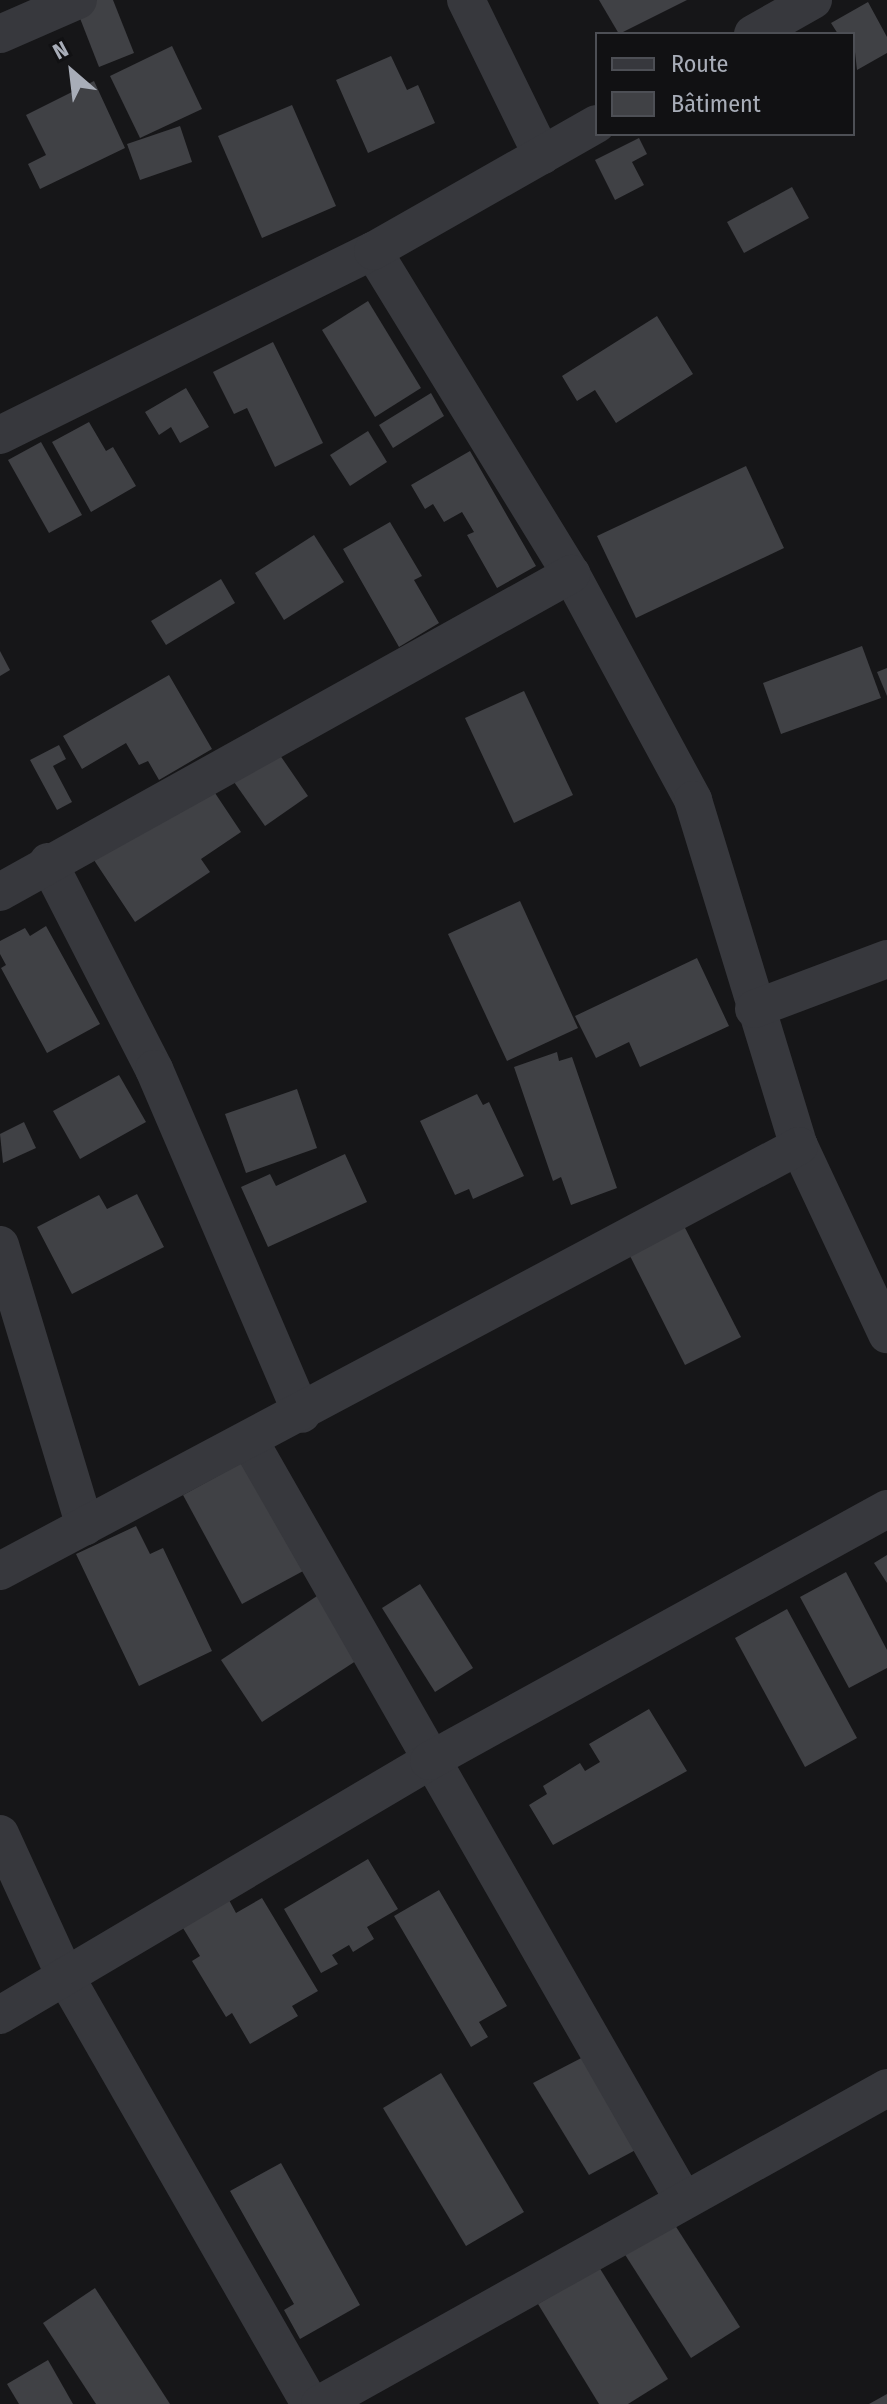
<!DOCTYPE html>
<meta charset="utf-8">
<style>
body{margin:0}
#map{position:relative;width:887px;height:2404px;overflow:hidden;background:#161618;font-family:"Fira Sans Condensed",sans-serif}
div>[style]{position:absolute}
.building>*{inset:0;background:#404145}
.street>*{height:38px;margin:-19px;padding:0 19px;transform-origin:19px;border-radius:19px;background:#37383d}
span{translate:-50% -50%;white-space:nowrap;text-align:center;line-height:1.15;-webkit-text-stroke:8px #111113;paint-order:stroke}
.legend{position:absolute;left:595px;top:32px;width:260px;height:104px;box-sizing:border-box;background:#111113;border:2px solid #4d4f55;margin:0;padding:10px 14px;list-style:none;font-size:24px;color:#a8adb8}
.legend li{display:flex;align-items:center;gap:16px;height:40px}
.legend b{width:40px;border:2px solid #4d4f55}
.north{position:absolute;left:32px;top:32px;width:80px;height:80px;-webkit-text-stroke:6px #111113;paint-order:stroke;rotate:332deg;font-size:22px;font-weight:700;line-height:32px;text-align:center;color:#a8adb8}
.north::after{content:'';display:block;margin:auto;width:28px;height:36px;background:#a8adb8;clip-path:polygon(50% 0,100% 100%,50% 72%,0 100%)}
</style>
<div id="map">
<div class="building">
<div style="clip-path:polygon(97px 0,113px 0,134px 53px,99px 67px,76px 8px)"></div>
<div style="clip-path:polygon(599px 0,687px 0,619px 34px)"></div>
<div style="clip-path:polygon(868px 2px,887px 37px,887px 53px,857px 70px,853px 34px,838px 34px,831px 23px)"></div>
<div style="clip-path:polygon(172px 46px,202px 109px,140px 138px,110px 76px)"></div>
<div style="clip-path:polygon(391px 56px,407px 90px,418px 85px,435px 123px,368px 153px,336px 80px)"></div>
<div style="clip-path:polygon(94px 81px,125px 148px,40px 189px,28px 164px,46px 155px,26px 115px)"></div>
<div style="clip-path:polygon(292px 105px,336px 206px,262px 238px,218px 136px)"></div>
<div style="clip-path:polygon(180px 126px,192px 162px,140px 180px,127px 144px)"></div>
<div style="clip-path:polygon(639px 138px,647px 154px,632px 162px,644px 185px,615px 200px,595px 160px)"></div>
<div style="clip-path:polygon(792px 187px,809px 218px,744px 253px,727px 222px)"></div>
<div style="clip-path:polygon(368px 301px,421px 388px,375px 417px,322px 330px)"></div>
<div style="clip-path:polygon(657px 316px,693px 374px,616px 423px,595px 390px,577px 401px,562px 376px)"></div>
<div style="clip-path:polygon(273px 342px,323px 443px,275px 467px,247px 408px,234px 414px,213px 372px)"></div>
<div style="clip-path:polygon(186px 388px,209px 427px,180px 443px,171px 427px,159px 435px,145px 412px)"></div>
<div style="clip-path:polygon(431px 393px,444px 416px,393px 448px,379px 425px)"></div>
<div style="clip-path:polygon(89px 422px,106px 451px,113px 447px,136px 486px,91px 512px,52px 442px)"></div>
<div style="clip-path:polygon(368px 431px,387px 462px,350px 486px,330px 455px)"></div>
<div style="clip-path:polygon(41px 442px,82px 515px,49px 533px,8px 460px)"></div>
<div style="clip-path:polygon(470px 451px,536px 566px,497px 588px,467px 535px,474px 532px,462px 512px,444px 522px,433px 504px,425px 509px,411px 485px)"></div>
<div style="clip-path:polygon(746px 466px,784px 548px,636px 618px,597px 536px)"></div>
<div style="clip-path:polygon(390px 522px,422px 576px,414px 580px,439px 623px,399px 647px,343px 549px)"></div>
<div style="clip-path:polygon(314px 535px,344px 582px,284px 620px,255px 573px)"></div>
<div style="clip-path:polygon(221px 579px,235px 603px,166px 645px,151px 621px)"></div>
<div style="clip-path:polygon(862px 646px,881px 698px,781px 734px,763px 683px)"></div>
<div style="clip-path:polygon(0 651px,10px 670px,0 676px)"></div>
<div style="clip-path:polygon(887px 668px,887px 696px,877px 672px)"></div>
<div style="clip-path:polygon(169px 675px,212px 749px,159px 780px,148px 761px,139px 765px,126px 743px,82px 769px,63px 736px)"></div>
<div style="clip-path:polygon(524px 691px,573px 795px,514px 823px,465px 718px)"></div>
<div style="clip-path:polygon(271px 742px,308px 796px,265px 826px,227px 772px)"></div>
<div style="clip-path:polygon(59px 745px,66px 759px,53px 766px,72px 802px,57px 810px,30px 760px)"></div>
<div style="clip-path:polygon(205px 778px,241px 832px,201px 859px,210px 872px,135px 922px,90px 854px)"></div>
<div style="clip-path:polygon(520px 901px,578px 1028px,507px 1061px,448px 934px)"></div>
<div style="clip-path:polygon(46px 926px,100px 1024px,47px 1053px,1px 968px,6px 965px,0 954px,0 941px,25px 928px,30px 936px)"></div>
<div style="clip-path:polygon(697px 958px,729px 1026px,640px 1067px,629px 1042px,596px 1058px,575px 1016px)"></div>
<div style="clip-path:polygon(557px 1052px,559px 1061px,572px 1057px,617px 1188px,571px 1205px,561px 1177px,553px 1181px,514px 1067px)"></div>
<div style="clip-path:polygon(119px 1075px,146px 1122px,80px 1159px,53px 1111px)"></div>
<div style="clip-path:polygon(297px 1089px,317px 1148px,246px 1173px,225px 1114px)"></div>
<div style="clip-path:polygon(477px 1094px,483px 1105px,489px 1102px,524px 1176px,473px 1199px,469px 1189px,455px 1195px,420px 1121px)"></div>
<div style="clip-path:polygon(24px 1122px,36px 1148px,3px 1163px,0 1134px)"></div>
<div style="clip-path:polygon(345px 1154px,367px 1202px,268px 1247px,241px 1187px,270px 1174px,276px 1186px)"></div>
<div style="clip-path:polygon(137px 1194px,164px 1247px,72px 1294px,37px 1227px,99px 1195px,107px 1209px)"></div>
<div style="clip-path:polygon(682px 1222px,741px 1337px,685px 1365px,627px 1250px)"></div>
<div style="clip-path:polygon(245px 1461px,305px 1570px,242px 1604px,183px 1495px)"></div>
<div style="clip-path:polygon(136px 1526px,150px 1554px,163px 1548px,212px 1651px,139px 1686px,76px 1554px)"></div>
<div style="clip-path:polygon(887px 1555px,887px 1583px,874px 1563px)"></div>
<div style="clip-path:polygon(846px 1572px,887px 1650px,887px 1668px,849px 1688px,800px 1597px)"></div>
<div style="clip-path:polygon(420px 1584px,473px 1668px,435px 1692px,382px 1608px)"></div>
<div style="clip-path:polygon(320px 1594px,362px 1657px,262px 1722px,221px 1660px)"></div>
<div style="clip-path:polygon(787px 1609px,857px 1738px,805px 1767px,735px 1638px)"></div>
<div style="clip-path:polygon(649px 1709px,687px 1771px,553px 1845px,529px 1805px,547px 1794px,543px 1786px,580px 1763px,585px 1771px,600px 1762px,589px 1744px)"></div>
<div style="clip-path:polygon(368px 1859px,398px 1909px,367px 1927px,374px 1939px,353px 1952px,349px 1945px,332px 1955px,338px 1964px,321px 1973px,284px 1909px)"></div>
<div style="clip-path:polygon(439px 1890px,507px 2006px,479px 2022px,488px 2037px,471px 2047px,394px 1916px)"></div>
<div style="clip-path:polygon(262px 1898px,318px 1991px,292px 2006px,298px 2016px,250px 2044px,232px 2013px,226px 2017px,192px 1961px,200px 1956px,183px 1928px,229px 1900px,236px 1913px)"></div>
<div style="clip-path:polygon(593px 2052px,643px 2146px,589px 2175px,533px 2083px)"></div>
<div style="clip-path:polygon(441px 2073px,524px 2212px,466px 2246px,383px 2108px)"></div>
<div style="clip-path:polygon(281px 2163px,360px 2305px,300px 2339px,284px 2310px,294px 2304px,230px 2191px)"></div>
<div style="clip-path:polygon(673px 2222px,740px 2327px,691px 2358px,624px 2253px)"></div>
<div style="clip-path:polygon(599px 2267px,668px 2379px,628px 2404px,599px 2404px,538px 2304px)"></div>
<div style="clip-path:polygon(95px 2288px,170px 2404px,96px 2404px,43px 2323px)"></div>
<div style="clip-path:polygon(48px 2360px,73px 2404px,19px 2404px,7px 2384px)"></div>
<div style="clip-path:polygon(887px 2394px,887px 2404px,869px 2404px)"></div>
</div>
<div class="street">
<div style="left:466px;top:0;width:173px;rotate:63.9deg"></div>
<div style="left:0;top:34px;width:85px;rotate:-23.6deg"></div>
<div style="left:753px;top:34px;width:69px;rotate:-29.5deg"></div>
<div style="left:373px;top:251px;width:379px;rotate:58.5deg"></div>
<div style="left:571px;top:574px;width:257px;rotate:61.6deg"></div>
<div style="left:693px;top:800px;width:362px;rotate:73deg"></div>
<div style="left:799px;top:1146px;width:208px;rotate:64.9deg"></div>
<div style="left:0;top:435px;width:416px;rotate:-26.3deg"></div>
<div style="left:373px;top:251px;width:257px;rotate:-29.6deg"></div>
<div style="left:48px;top:862px;width:233px;rotate:62.9deg"></div>
<div style="left:154px;top:1069px;width:375px;rotate:66.8deg"></div>
<div style="left:0;top:892px;width:654px;rotate:-29.11deg"></div>
<div style="left:754px;top:1009px;width:142px;rotate:-20.6deg"></div>
<div style="left:0;top:1245px;width:294px;rotate:73.2deg"></div>
<div style="left:250px;top:1442px;width:872px;rotate:60.23deg"></div>
<div style="left:0;top:1571px;width:905px;rotate:-28.01deg"></div>
<div style="left:0;top:1834px;width:156px;rotate:65.4deg"></div>
<div style="left:65px;top:1976px;width:493px;rotate:60.2deg"></div>
<div style="left:0;top:2015px;width:499px;rotate:-30.6deg"></div>
<div style="left:429px;top:1761px;width:523px;rotate:-28.82deg"></div>
<div style="left:320px;top:2404px;width:649px;rotate:-29.13deg"></div>
</div>
<ul class="legend">
<li><b style="height:10px;background:#37383d"></b>Route</li>
<li><b style="height:22px;background:#404145"></b>Bâtiment</li>
</ul>
<div class="north">N</div>
</div>
